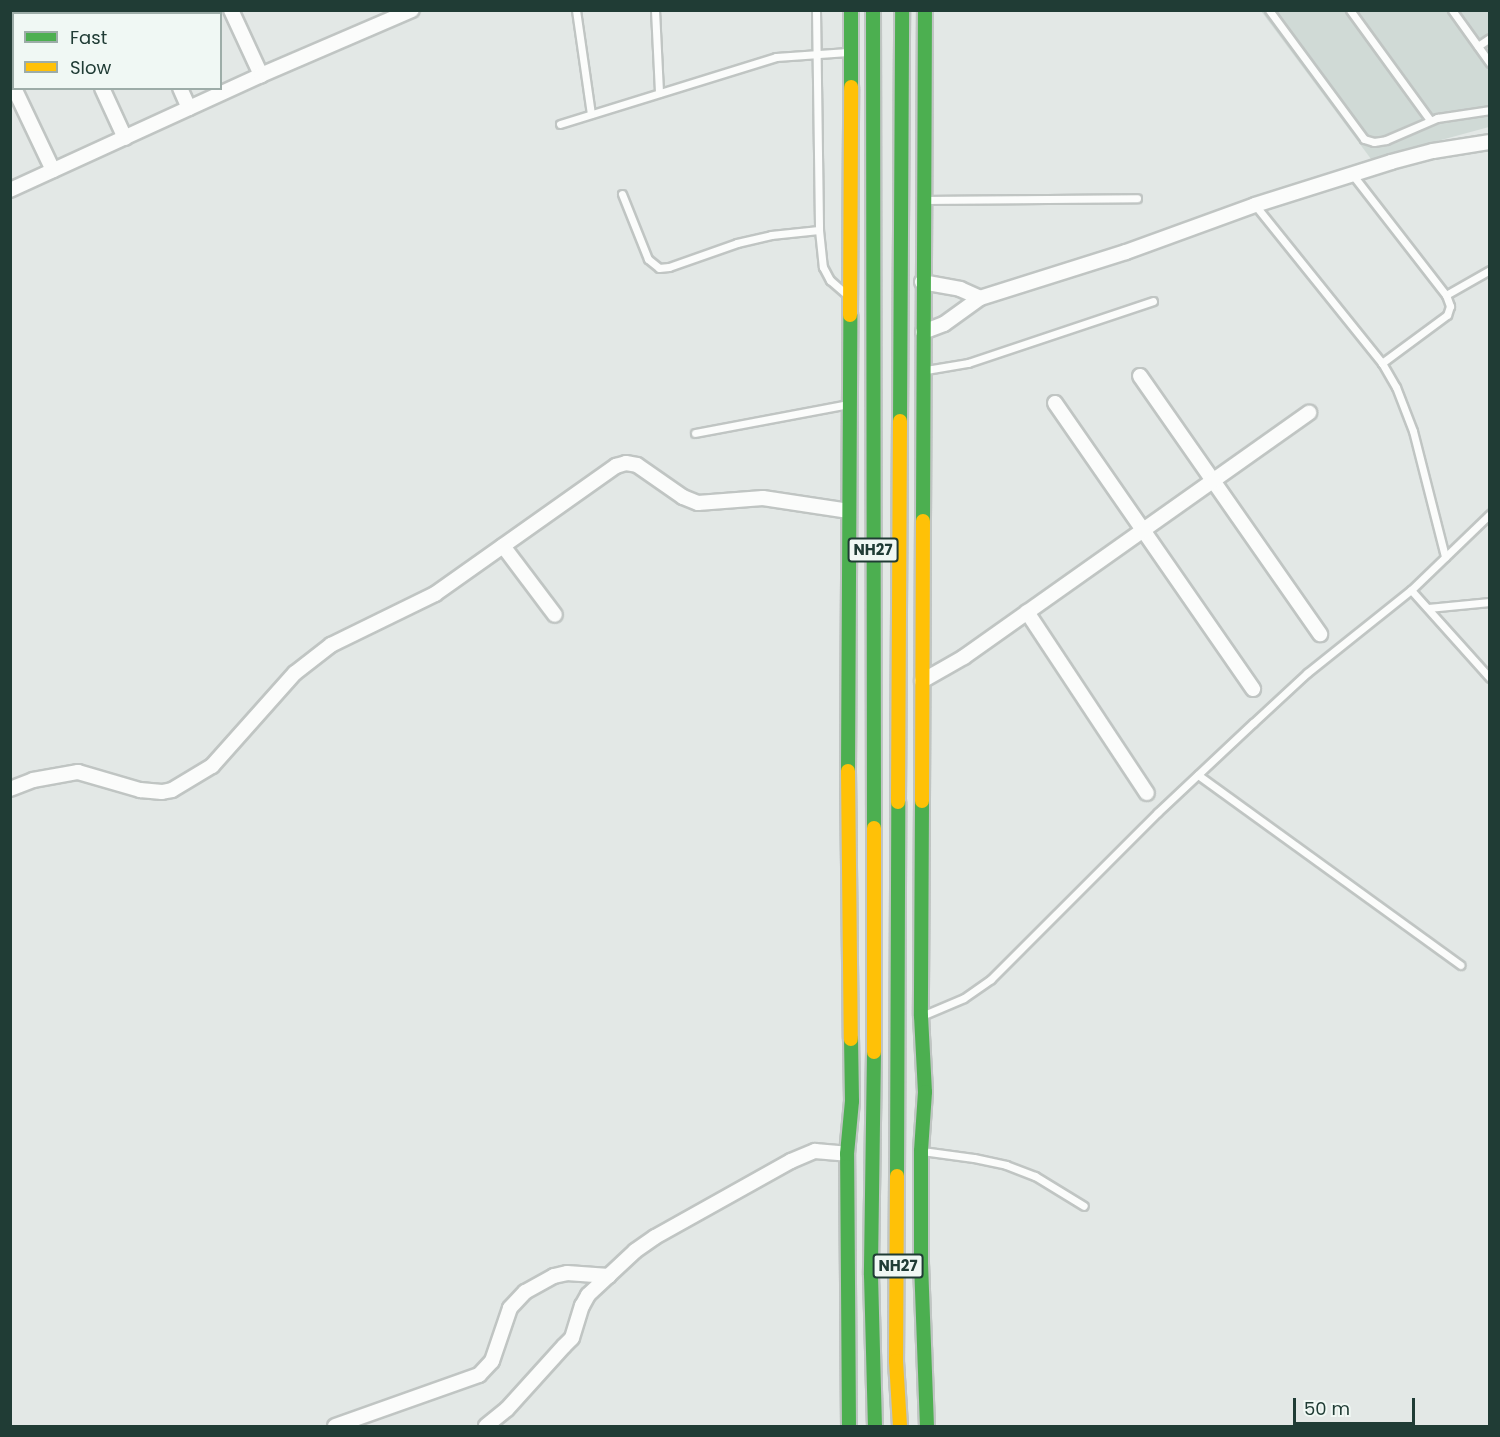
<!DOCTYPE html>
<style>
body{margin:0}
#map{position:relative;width:1500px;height:1437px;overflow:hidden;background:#e3e8e6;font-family:Poppins,sans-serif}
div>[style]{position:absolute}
.built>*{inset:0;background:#d0dad6}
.roads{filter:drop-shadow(2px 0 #c0c5c3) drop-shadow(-2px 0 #c0c5c3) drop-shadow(0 2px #c0c5c3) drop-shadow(0 -2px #c0c5c3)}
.lane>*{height:7px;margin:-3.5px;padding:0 3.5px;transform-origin:3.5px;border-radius:3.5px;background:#fbfcfb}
.street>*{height:14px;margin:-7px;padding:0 7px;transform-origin:7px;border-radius:7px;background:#fbfcfb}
.fast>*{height:14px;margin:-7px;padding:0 7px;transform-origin:7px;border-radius:7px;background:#4caf50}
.slow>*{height:14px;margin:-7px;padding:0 7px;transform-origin:7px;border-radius:7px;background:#ffc107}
span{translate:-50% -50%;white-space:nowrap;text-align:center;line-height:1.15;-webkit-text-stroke:4.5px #f0f8f4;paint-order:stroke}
.shield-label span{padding:2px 4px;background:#f0f8f4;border:2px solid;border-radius:4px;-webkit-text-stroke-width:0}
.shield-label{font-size:15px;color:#203c35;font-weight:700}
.frame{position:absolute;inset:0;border:12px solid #203c35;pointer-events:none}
.legend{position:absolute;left:12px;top:12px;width:210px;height:78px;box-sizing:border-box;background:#f0f8f4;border:2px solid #9dada8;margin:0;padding:8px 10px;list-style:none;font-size:18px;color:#203c35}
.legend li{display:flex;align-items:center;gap:12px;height:30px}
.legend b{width:30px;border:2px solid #9dada8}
.scale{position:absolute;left:1293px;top:1398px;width:122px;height:27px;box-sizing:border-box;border:3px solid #203c35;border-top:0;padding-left:8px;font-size:18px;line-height:21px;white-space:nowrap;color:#203c35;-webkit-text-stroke:4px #f0f8f4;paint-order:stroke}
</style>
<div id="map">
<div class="built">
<div style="clip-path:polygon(1261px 11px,1489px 11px,1489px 127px,1371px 159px)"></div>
</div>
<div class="roads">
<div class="lane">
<div style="left:576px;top:10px;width:105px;rotate:81.8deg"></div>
<div style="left:655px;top:10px;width:83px;rotate:87.2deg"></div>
<div style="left:816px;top:10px;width:220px;rotate:89.2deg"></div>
<div style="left:819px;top:230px;width:37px;rotate:84deg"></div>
<div style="left:823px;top:267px;width:15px;rotate:62deg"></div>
<div style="left:830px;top:280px;width:23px;rotate:41deg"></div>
<div style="left:1269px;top:10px;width:160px;rotate:53.6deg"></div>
<div style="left:1364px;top:139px;width:10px;rotate:17deg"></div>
<div style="left:1374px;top:142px;width:12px;rotate:-9deg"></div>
<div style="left:1386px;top:140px;width:56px;rotate:-23.3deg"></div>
<div style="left:1437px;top:118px;width:54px;rotate:-8.6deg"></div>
<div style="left:1350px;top:10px;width:136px;rotate:54deg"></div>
<div style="left:1452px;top:10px;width:65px;rotate:54.4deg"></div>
<div style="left:1478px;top:46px;width:14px;rotate:-34deg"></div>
<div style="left:560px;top:124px;width:226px;rotate:-17.2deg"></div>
<div style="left:776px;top:57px;width:72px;rotate:-4deg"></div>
<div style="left:1352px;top:174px;width:153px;rotate:52.2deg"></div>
<div style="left:1446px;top:295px;width:12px;rotate:70deg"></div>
<div style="left:1450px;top:306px;width:9px;rotate:108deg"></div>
<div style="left:1447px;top:315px;width:81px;rotate:143.6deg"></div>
<div style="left:622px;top:194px;width:70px;rotate:68.2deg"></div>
<div style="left:648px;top:259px;width:14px;rotate:39deg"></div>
<div style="left:659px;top:268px;width:10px;rotate:-6deg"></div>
<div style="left:669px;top:267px;width:72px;rotate:-19.4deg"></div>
<div style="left:737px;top:243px;width:35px;rotate:-13deg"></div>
<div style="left:771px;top:235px;width:48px;rotate:-5.9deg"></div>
<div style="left:926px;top:200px;width:211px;rotate:-0.5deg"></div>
<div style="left:1255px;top:205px;width:203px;rotate:51.2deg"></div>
<div style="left:1382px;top:363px;width:28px;rotate:60deg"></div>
<div style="left:1396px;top:387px;width:47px;rotate:68.9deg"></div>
<div style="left:1413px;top:431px;width:130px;rotate:75.7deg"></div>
<div style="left:1446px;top:295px;width:51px;rotate:-29.6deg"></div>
<div style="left:926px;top:370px;width:43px;rotate:-9.5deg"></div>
<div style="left:968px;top:363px;width:195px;rotate:-18.5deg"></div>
<div style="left:695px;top:433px;width:157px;rotate:-10.7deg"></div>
<div style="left:1411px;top:590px;width:118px;rotate:48.1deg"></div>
<div style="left:1428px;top:608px;width:62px;rotate:-5.5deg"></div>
<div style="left:1198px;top:775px;width:324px;rotate:35.9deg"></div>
<div style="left:924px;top:1015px;width:43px;rotate:-23deg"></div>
<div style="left:964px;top:998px;width:33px;rotate:-35deg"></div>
<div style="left:991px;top:979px;width:235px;rotate:-45deg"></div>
<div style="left:1157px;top:813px;width:132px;rotate:-43.2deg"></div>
<div style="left:1253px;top:723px;width:74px;rotate:-42.8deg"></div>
<div style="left:1307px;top:673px;width:133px;rotate:-38.6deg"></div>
<div style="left:1411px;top:590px;width:110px;rotate:-43.9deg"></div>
<div style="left:922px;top:1151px;width:52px;rotate:7.7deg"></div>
<div style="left:974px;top:1158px;width:33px;rotate:12deg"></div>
<div style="left:1006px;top:1165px;width:31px;rotate:21deg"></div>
<div style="left:1035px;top:1176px;width:57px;rotate:31.5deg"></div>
</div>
<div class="street">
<div style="left:146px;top:10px;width:4px;rotate:76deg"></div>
<div style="left:231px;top:10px;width:72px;rotate:65.2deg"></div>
<div style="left:14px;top:88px;width:91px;rotate:64.6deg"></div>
<div style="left:102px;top:88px;width:55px;rotate:65.3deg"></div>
<div style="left:180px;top:88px;width:22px;rotate:66deg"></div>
<div style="left:10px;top:190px;width:276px;rotate:-24.6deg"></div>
<div style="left:261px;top:75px;width:164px;rotate:-23.3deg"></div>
<div style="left:922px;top:282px;width:39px;rotate:10deg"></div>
<div style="left:960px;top:289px;width:22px;rotate:24deg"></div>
<div style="left:923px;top:332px;width:22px;rotate:-21deg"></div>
<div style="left:944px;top:324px;width:44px;rotate:-35.8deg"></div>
<div style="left:980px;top:298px;width:153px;rotate:-17.5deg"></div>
<div style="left:1126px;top:252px;width:137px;rotate:-20deg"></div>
<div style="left:1255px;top:205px;width:143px;rotate:-17.5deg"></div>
<div style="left:1391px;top:162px;width:43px;rotate:-14.7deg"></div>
<div style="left:1433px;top:151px;width:58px;rotate:-9deg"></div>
<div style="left:1140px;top:376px;width:315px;rotate:55.1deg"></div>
<div style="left:1055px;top:403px;width:348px;rotate:55.3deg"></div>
<div style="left:503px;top:546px;width:86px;rotate:53deg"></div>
<div style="left:1027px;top:612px;width:217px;rotate:56.5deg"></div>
<div style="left:922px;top:681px;width:48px;rotate:-29.7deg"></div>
<div style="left:964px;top:657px;width:423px;rotate:-35.3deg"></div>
<div style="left:10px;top:789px;width:25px;rotate:-21deg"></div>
<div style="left:33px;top:780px;width:46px;rotate:-10.1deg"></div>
<div style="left:78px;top:772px;width:65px;rotate:16.2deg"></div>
<div style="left:140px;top:790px;width:22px;rotate:5deg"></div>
<div style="left:162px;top:792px;width:10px;rotate:-11deg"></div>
<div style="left:172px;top:790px;width:47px;rotate:-31deg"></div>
<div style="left:212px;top:766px;width:125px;rotate:-48.3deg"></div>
<div style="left:295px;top:673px;width:46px;rotate:-37.9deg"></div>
<div style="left:331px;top:645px;width:116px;rotate:-26.1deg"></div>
<div style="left:435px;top:594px;width:222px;rotate:-35.3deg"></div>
<div style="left:616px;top:466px;width:10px;rotate:-17deg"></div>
<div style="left:626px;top:463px;width:11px;rotate:10deg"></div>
<div style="left:637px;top:465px;width:56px;rotate:34.8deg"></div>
<div style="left:683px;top:497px;width:16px;rotate:22deg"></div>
<div style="left:698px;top:503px;width:65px;rotate:-4.4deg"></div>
<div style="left:763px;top:498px;width:87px;rotate:8.6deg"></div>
<div style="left:335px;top:1426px;width:153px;rotate:-19.5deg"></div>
<div style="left:479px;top:1375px;width:19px;rotate:-47deg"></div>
<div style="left:492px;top:1361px;width:56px;rotate:-71.2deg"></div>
<div style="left:510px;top:1308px;width:22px;rotate:-47deg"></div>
<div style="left:525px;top:1292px;width:33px;rotate:-29deg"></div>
<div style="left:554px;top:1276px;width:13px;rotate:-13deg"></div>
<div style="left:567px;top:1273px;width:42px;rotate:4.1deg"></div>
<div style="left:486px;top:1426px;width:27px;rotate:-39deg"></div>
<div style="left:507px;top:1409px;width:85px;rotate:-47.9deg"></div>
<div style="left:564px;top:1346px;width:11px;rotate:-45deg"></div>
<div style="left:572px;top:1338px;width:34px;rotate:-73deg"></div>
<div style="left:582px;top:1306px;width:13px;rotate:-61deg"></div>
<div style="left:588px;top:1295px;width:64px;rotate:-43.1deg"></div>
<div style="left:635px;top:1251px;width:24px;rotate:-35deg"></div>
<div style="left:655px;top:1237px;width:156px;rotate:-29.2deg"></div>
<div style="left:791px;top:1161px;width:26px;rotate:-23deg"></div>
<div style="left:815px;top:1151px;width:32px;rotate:5deg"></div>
</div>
<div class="fast">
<div style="left:873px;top:10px;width:818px;rotate:89.93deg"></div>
<div style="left:851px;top:87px;width:77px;rotate:-90deg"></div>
<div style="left:900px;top:421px;width:411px;rotate:-89.7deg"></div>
<div style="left:923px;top:521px;width:511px;rotate:-89.78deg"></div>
<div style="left:848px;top:771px;width:456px;rotate:-89.7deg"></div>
<div style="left:922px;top:801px;width:215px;rotate:90.3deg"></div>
<div style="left:921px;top:1016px;width:76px;rotate:87deg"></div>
<div style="left:925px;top:1092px;width:59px;rotate:93.9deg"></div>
<div style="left:921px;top:1151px;width:112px;rotate:90deg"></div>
<div style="left:921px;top:1263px;width:163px;rotate:87.9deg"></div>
<div style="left:874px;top:1052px;width:223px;rotate:90.8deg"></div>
<div style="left:871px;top:1275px;width:151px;rotate:88.5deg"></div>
<div style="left:897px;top:1176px;width:374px;rotate:-89.8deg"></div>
<div style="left:849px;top:1426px;width:272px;rotate:-90.4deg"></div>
<div style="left:847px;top:1154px;width:53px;rotate:-84.6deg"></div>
<div style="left:852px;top:1101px;width:62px;rotate:-90.9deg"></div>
</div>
<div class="slow">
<div style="left:850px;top:315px;width:228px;rotate:-89.7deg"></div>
<div style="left:848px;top:771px;width:268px;rotate:89.4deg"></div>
<div style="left:922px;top:801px;width:280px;rotate:-89.8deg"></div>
<div style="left:898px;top:802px;width:381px;rotate:-89.7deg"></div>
<div style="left:874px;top:828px;width:224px;rotate:90deg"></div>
<div style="left:897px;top:1176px;width:185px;rotate:90.3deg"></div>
<div style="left:896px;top:1361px;width:65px;rotate:86.5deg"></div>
</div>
</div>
<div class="shield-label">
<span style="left:873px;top:550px">NH27</span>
<span style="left:898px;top:1266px">NH27</span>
</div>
<div class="frame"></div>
<ul class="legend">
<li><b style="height:8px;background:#4caf50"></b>Fast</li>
<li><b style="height:8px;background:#ffc107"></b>Slow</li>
</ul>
<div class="scale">50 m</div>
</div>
